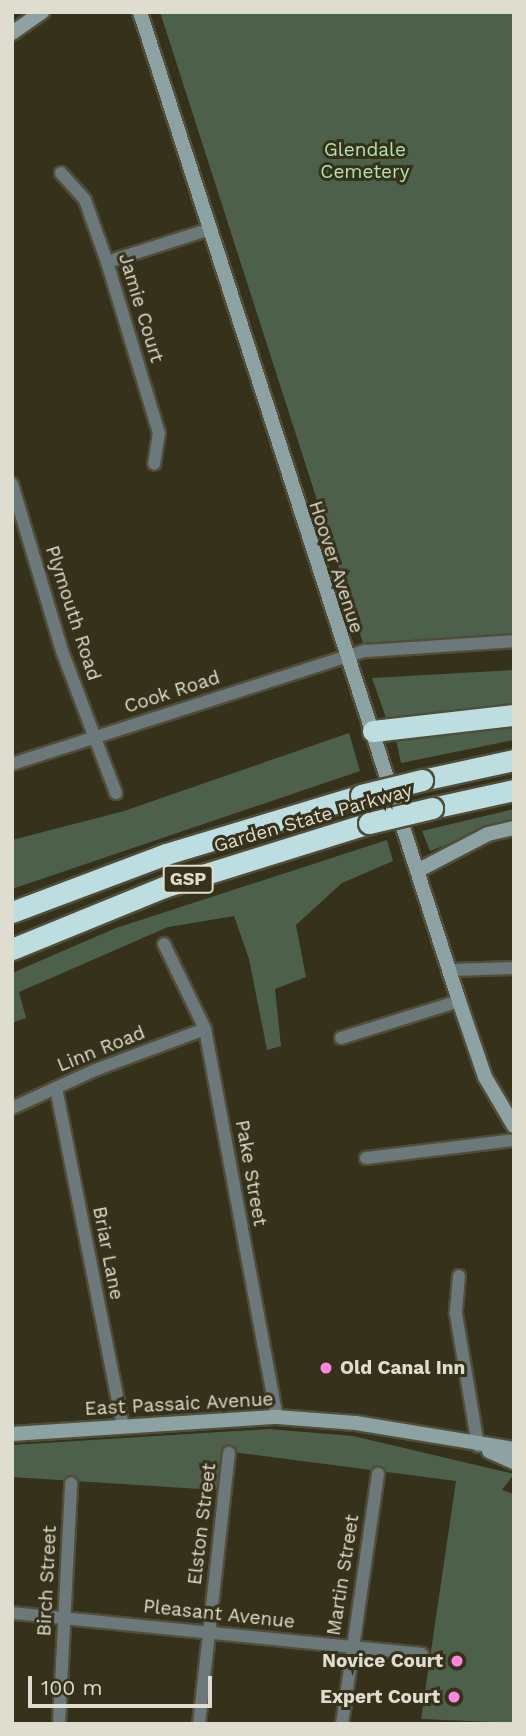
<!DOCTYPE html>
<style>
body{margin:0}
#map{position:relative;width:526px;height:1736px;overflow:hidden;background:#35311b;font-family:"Work Sans",sans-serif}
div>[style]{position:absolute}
.green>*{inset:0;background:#4d604b}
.roads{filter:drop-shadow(2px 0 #504d38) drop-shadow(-2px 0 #504d38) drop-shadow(0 2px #504d38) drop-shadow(0 -2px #504d38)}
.street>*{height:12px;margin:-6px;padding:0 6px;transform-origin:6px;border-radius:6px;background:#6b797a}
.secondary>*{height:14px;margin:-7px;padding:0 7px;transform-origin:7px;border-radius:7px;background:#8ca2a3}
.highway>*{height:21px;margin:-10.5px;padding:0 10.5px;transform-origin:10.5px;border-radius:10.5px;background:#bcdee0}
.bridges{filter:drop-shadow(2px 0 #504d38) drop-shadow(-2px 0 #504d38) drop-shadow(0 2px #504d38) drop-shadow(0 -2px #504d38)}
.highway-bridge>*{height:21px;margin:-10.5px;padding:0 10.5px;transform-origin:10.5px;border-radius:10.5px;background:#bcdee0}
.dots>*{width:19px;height:19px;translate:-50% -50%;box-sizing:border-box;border:4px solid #35311b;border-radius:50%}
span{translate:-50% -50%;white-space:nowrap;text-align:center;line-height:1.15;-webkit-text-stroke:6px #35311b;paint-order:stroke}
.shield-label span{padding:2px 5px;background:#35311b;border:2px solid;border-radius:5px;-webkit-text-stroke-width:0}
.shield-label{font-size:18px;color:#dfddd0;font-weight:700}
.park-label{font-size:19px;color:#b1e3ae}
.street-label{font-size:19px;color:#dfddd0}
.poi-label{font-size:19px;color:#dfddd0;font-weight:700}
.left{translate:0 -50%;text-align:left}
.right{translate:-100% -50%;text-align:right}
.frame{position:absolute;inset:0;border:14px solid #dfddd0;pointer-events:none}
.scale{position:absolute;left:28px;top:1676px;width:184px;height:32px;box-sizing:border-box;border:4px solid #dfddd0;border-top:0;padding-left:9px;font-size:21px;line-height:24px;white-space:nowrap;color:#dfddd0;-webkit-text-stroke:5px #35311b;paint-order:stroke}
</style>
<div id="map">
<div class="green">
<div style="clip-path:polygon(160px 12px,514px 12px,514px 634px,363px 643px)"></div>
<div style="clip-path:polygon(514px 670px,514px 703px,386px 718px,372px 678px)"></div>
<div style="clip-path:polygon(514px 723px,514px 740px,401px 763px,396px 740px)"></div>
<div style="clip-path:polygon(349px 733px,360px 771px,12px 889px,12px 840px,124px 811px)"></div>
<div style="clip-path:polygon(514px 809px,514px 819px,430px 851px,422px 831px)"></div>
<div style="clip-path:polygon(387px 840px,393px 861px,342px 883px,296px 925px,306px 977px,275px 989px,281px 1046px,267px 1050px,249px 959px,234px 916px,168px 927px,19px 992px,26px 1018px,12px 1023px,12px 973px,116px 928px)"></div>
<div style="clip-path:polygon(269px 1429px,353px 1436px,514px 1474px,502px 1490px,514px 1494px,514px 1723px,421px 1719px,456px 1481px,232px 1452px,216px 1490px,12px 1477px,12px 1445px)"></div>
</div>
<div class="roads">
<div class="street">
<div style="left:61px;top:173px;width:36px;rotate:48deg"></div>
<div style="left:85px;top:200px;width:66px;rotate:70.5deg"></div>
<div style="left:107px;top:262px;width:179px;rotate:73.1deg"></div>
<div style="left:159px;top:433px;width:31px;rotate:99deg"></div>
<div style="left:107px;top:262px;width:105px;rotate:-17.7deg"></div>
<div style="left:12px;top:484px;width:174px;rotate:73.3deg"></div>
<div style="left:62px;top:651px;width:152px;rotate:69.2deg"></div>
<div style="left:12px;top:764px;width:371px;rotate:-17.8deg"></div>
<div style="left:365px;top:651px;width:149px;rotate:-3.8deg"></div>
<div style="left:164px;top:944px;width:94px;rotate:64.2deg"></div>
<div style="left:205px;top:1029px;width:395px;rotate:79.5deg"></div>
<div style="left:450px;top:970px;width:64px;rotate:-1.8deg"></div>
<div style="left:341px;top:1038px;width:124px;rotate:-17.4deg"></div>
<div style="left:56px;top:1088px;width:345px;rotate:78.8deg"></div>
<div style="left:12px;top:1108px;width:91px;rotate:-24.6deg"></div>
<div style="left:95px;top:1070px;width:117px;rotate:-20.4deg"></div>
<div style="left:366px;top:1158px;width:149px;rotate:-6.9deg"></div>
<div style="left:459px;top:1276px;width:38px;rotate:95deg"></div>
<div style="left:456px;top:1314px;width:134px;rotate:80.5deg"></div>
<div style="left:12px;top:1613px;width:412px;rotate:5.7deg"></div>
<div style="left:59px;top:1724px;width:241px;rotate:-87.1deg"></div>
<div style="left:199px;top:1724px;width:273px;rotate:-83.7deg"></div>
<div style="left:342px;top:1724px;width:253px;rotate:-81.8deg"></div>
</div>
<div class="secondary">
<div style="left:140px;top:12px;width:1039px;rotate:72.12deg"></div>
<div style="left:459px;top:1001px;width:80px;rotate:71.1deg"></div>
<div style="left:485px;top:1077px;width:57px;rotate:59.4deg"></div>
<div style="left:12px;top:33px;width:37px;rotate:-35deg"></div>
<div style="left:417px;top:871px;width:80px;rotate:-27.5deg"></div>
<div style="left:488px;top:834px;width:27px;rotate:-13deg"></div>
<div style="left:12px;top:1434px;width:266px;rotate:-3.7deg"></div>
<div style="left:277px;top:1417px;width:79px;rotate:4.3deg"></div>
<div style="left:356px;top:1423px;width:160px;rotate:9.3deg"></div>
<div style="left:489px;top:1451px;width:27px;rotate:24deg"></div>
</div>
<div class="highway">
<div style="left:373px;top:731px;width:142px;rotate:-6.5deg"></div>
<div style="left:422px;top:780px;width:94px;rotate:-12.3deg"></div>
<div style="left:432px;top:808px;width:84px;rotate:-12.4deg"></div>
<div style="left:12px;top:912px;width:165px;rotate:-20.6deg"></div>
<div style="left:166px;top:854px;width:204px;rotate:-16.8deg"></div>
<div style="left:12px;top:949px;width:164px;rotate:-22.2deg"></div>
<div style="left:164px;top:887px;width:215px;rotate:-17.3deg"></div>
</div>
</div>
<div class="bridges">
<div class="highway-bridge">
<div style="left:361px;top:795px;width:63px;rotate:-13.8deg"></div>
<div style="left:369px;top:823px;width:65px;rotate:-13.4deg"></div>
</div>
</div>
<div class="dots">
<div style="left:326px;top:1368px;background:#fe85e0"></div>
<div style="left:457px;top:1661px;background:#fe85e0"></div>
<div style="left:454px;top:1697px;background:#fe85e0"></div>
</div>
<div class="shield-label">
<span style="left:188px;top:879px">GSP</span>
</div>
<div class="park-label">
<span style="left:365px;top:161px">Glendale<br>Cemetery</span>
</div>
<div class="street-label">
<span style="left:141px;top:308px;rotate:73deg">Jamie Court</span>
<span style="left:336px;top:567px;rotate:72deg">Hoover Avenue</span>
<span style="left:73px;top:613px;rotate:72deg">Plymouth Road</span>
<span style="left:172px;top:692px;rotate:-18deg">Cook Road</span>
<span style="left:313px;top:818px;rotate:-16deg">Garden State Parkway</span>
<span style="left:101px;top:1049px;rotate:-22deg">Linn Road</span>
<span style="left:251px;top:1173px;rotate:80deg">Pake Street</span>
<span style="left:108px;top:1253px;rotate:79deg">Briar Lane</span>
<span style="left:179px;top:1404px;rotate:-3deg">East Passaic Avenue</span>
<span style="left:202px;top:1524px;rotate:-83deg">Elston Street</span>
<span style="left:343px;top:1575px;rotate:-81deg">Martin Street</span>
<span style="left:47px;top:1581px;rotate:-87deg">Birch Street</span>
<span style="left:219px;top:1614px;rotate:6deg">Pleasant Avenue</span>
</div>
<div class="poi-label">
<span class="left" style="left:340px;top:1368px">Old Canal Inn</span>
<span class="right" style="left:443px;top:1661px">Novice Court</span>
<span class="right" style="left:440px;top:1697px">Expert Court</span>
</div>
<div class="frame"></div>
<div class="scale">100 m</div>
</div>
